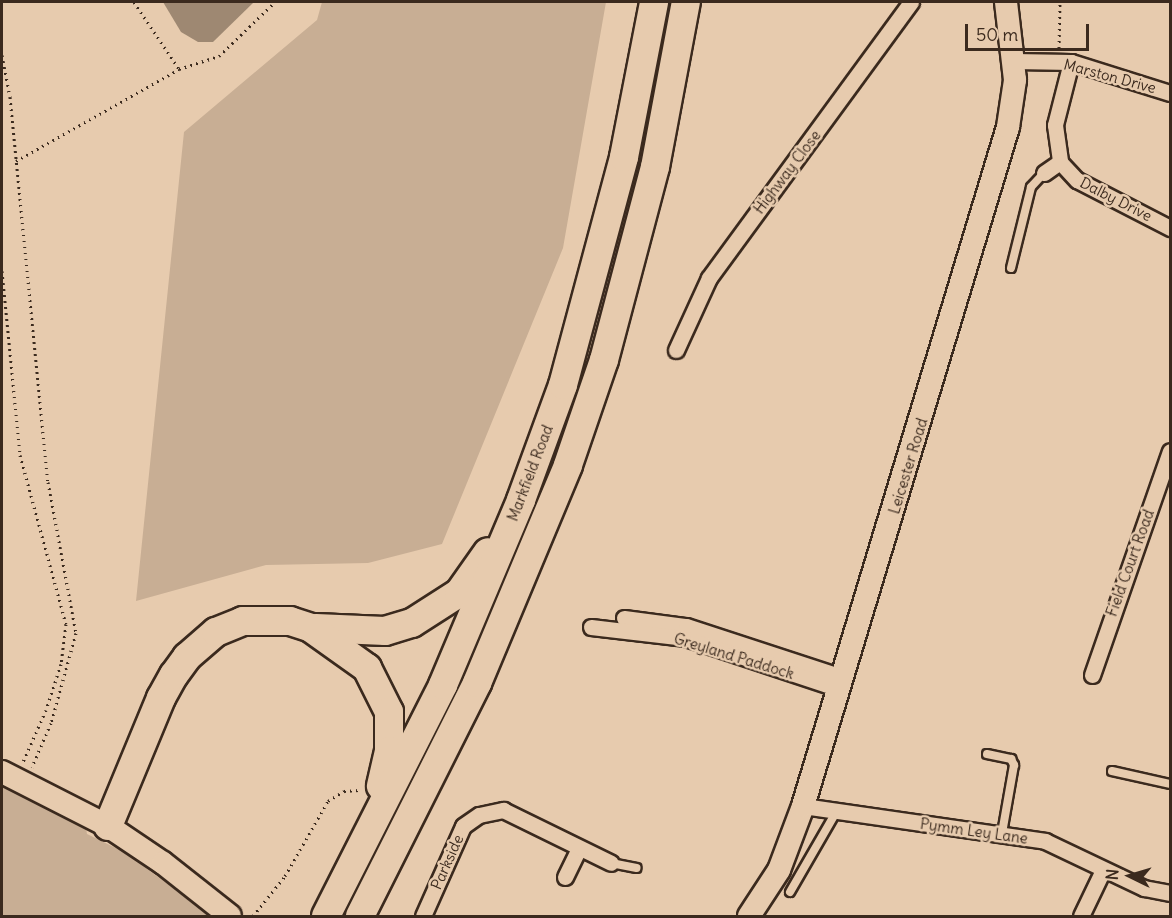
<!DOCTYPE html>
<style>
body{margin:0}
#map{position:relative;width:1172px;height:918px;overflow:hidden;background:#e7cbae;font-family:Delius,sans-serif}
div>[style]{position:absolute}
.green>*{inset:0;background:#c8ae94}
.water>*{inset:0;background:#9e8872}
.path>*{height:3px;margin-top:-1.5px;transform-origin:0;background:repeating-linear-gradient(90deg,#3b2a1e 0 1.5px,transparent 0 6px)}
.roads{filter:drop-shadow(2px 0 #3b2a1e) drop-shadow(-2px 0 #3b2a1e) drop-shadow(0 2px #3b2a1e) drop-shadow(0 -2px #3b2a1e)}
.lane>*{height:8px;margin:-4px;padding:0 4px;transform-origin:4px;border-radius:4px;background:#e7cbae}
.street>*{height:15px;margin:-7.5px;padding:0 7.5px;transform-origin:7.5px;border-radius:7.5px;background:#e7cbae}
.secondary>*{height:22px;margin:-11px;padding:0 11px;transform-origin:11px;border-radius:11px;background:#e7cbae}
.highway>*{height:28px;margin:-14px;padding:0 14px;transform-origin:14px;border-radius:14px;background:#e7cbae}
span{translate:-50% -50%;white-space:nowrap;text-align:center;line-height:1.15;-webkit-text-stroke:5px #e7cbae;paint-order:stroke}
.street-label{font-size:15px;color:#3b2a1e}
.frame{position:absolute;inset:0;border:3px solid #3b2a1e;pointer-events:none}
.north{position:absolute;left:1100px;top:846px;width:60px;height:60px;-webkit-text-stroke:4px #e7cbae;paint-order:stroke;rotate:275deg;font-size:16px;font-weight:700;line-height:24px;text-align:center;color:#3b2a1e}
.north::after{content:'';display:block;margin:auto;width:21px;height:27px;background:#3b2a1e;clip-path:polygon(50% 0,100% 100%,50% 72%,0 100%)}
.scale{position:absolute;left:965px;top:24px;width:124px;height:27px;box-sizing:border-box;border:3px solid #3b2a1e;border-top:0;padding-left:8px;font-size:18px;line-height:21px;white-space:nowrap;color:#3b2a1e;-webkit-text-stroke:4px #e7cbae;paint-order:stroke}
</style>
<div id="map">
<div class="green">
<div style="clip-path:polygon(322px 2px,606px 2px,563px 248px,442px 544px,368px 563px,266px 565px,136px 601px,184px 132px,317px 20px)"></div>
<div style="clip-path:polygon(2px 763px,85px 822px,87px 834px,124px 852px,211px 916px,2px 916px)"></div>
</div>
<div class="water">
<div style="clip-path:polygon(163px 2px,254px 2px,213px 42px,198px 42px,181px 32px)"></div>
</div>
<div class="path">
<div style="left:134px;top:2px;width:81px;rotate:56.1deg"></div>
<div style="left:1059px;top:48px;width:46px;rotate:-88.8deg"></div>
<div style="left:2px;top:55px;width:43px;rotate:79.2deg"></div>
<div style="left:10px;top:97px;width:387px;rotate:84.4deg"></div>
<div style="left:48px;top:482px;width:154px;rotate:79.5deg"></div>
<div style="left:76px;top:633px;width:93px;rotate:105.5deg"></div>
<div style="left:51px;top:723px;width:48px;rotate:113.4deg"></div>
<div style="left:16px;top:161px;width:187px;rotate:-29.4deg"></div>
<div style="left:179px;top:69px;width:42px;rotate:-18deg"></div>
<div style="left:219px;top:56px;width:78px;rotate:-44deg"></div>
<div style="left:2px;top:271px;width:185px;rotate:84.4deg"></div>
<div style="left:20px;top:455px;width:175px;rotate:74.8deg"></div>
<div style="left:66px;top:624px;width:40px;rotate:97.1deg"></div>
<div style="left:61px;top:664px;width:48px;rotate:108.1deg"></div>
<div style="left:46px;top:710px;width:57px;rotate:113.9deg"></div>
<div style="left:253px;top:916px;width:51px;rotate:-51.3deg"></div>
<div style="left:285px;top:876px;width:86px;rotate:-60.2deg"></div>
<div style="left:328px;top:801px;width:19px;rotate:-32deg"></div>
<div style="left:344px;top:791px;width:15px;rotate:-4deg"></div>
</div>
<div class="roads">
<div class="lane">
<div style="left:1011px;top:268px;width:83px;rotate:-76.1deg"></div>
<div style="left:1031px;top:187px;width:19px;rotate:-47deg"></div>
<div style="left:987px;top:754px;width:25px;rotate:12deg"></div>
<div style="left:1011px;top:759px;width:7px;rotate:63deg"></div>
<div style="left:1014px;top:765px;width:69px;rotate:100deg"></div>
<div style="left:1112px;top:771px;width:59px;rotate:12.6deg"></div>
<div style="left:611px;top:863px;width:26px;rotate:11deg"></div>
<div style="left:790px;top:892px;width:90px;rotate:-60deg"></div>
</div>
<div class="street">
<div style="left:1014px;top:61px;width:57px;rotate:1deg"></div>
<div style="left:1071px;top:62px;width:104px;rotate:17.4deg"></div>
<div style="left:1071px;top:62px;width:65px;rotate:104.3deg"></div>
<div style="left:1055px;top:125px;width:37px;rotate:82deg"></div>
<div style="left:1060px;top:162px;width:25px;rotate:47deg"></div>
<div style="left:1077px;top:180px;width:105px;rotate:27.3deg"></div>
<div style="left:1044px;top:173px;width:19px;rotate:-35deg"></div>
<div style="left:676px;top:350px;width:79px;rotate:-65.4deg"></div>
<div style="left:709px;top:278px;width:342px;rotate:-53.8deg"></div>
<div style="left:624px;top:618px;width:63px;rotate:7.4deg"></div>
<div style="left:686px;top:626px;width:164px;rotate:18.1deg"></div>
<div style="left:591px;top:627px;width:95px;rotate:6.7deg"></div>
<div style="left:685px;top:638px;width:162px;rotate:18.3deg"></div>
<div style="left:1092px;top:675px;width:237px;rotate:-70.8deg"></div>
<div style="left:803px;top:806px;width:245px;rotate:8.2deg"></div>
<div style="left:1045px;top:841px;width:110px;rotate:25.4deg"></div>
<div style="left:1144px;top:888px;width:26px;rotate:11deg"></div>
<div style="left:565px;top:877px;width:32px;rotate:-64deg"></div>
<div style="left:423px;top:916px;width:98px;rotate:-66deg"></div>
<div style="left:463px;top:826px;width:19px;rotate:-35deg"></div>
<div style="left:479px;top:815px;width:25px;rotate:-12deg"></div>
<div style="left:503px;top:810px;width:120px;rotate:26.1deg"></div>
<div style="left:1081px;top:916px;width:51px;rotate:-64.4deg"></div>
</div>
<div class="secondary">
<div style="left:2px;top:772px;width:119px;rotate:27deg"></div>
<div style="left:108px;top:826px;width:66px;rotate:33.9deg"></div>
<div style="left:163px;top:863px;width:85px;rotate:38.3deg"></div>
<div style="left:749px;top:916px;width:55px;rotate:-56.9deg"></div>
<div style="left:779px;top:870px;width:68px;rotate:-69.4deg"></div>
<div style="left:803px;top:806px;width:709px;rotate:-73.2deg"></div>
<div style="left:1008px;top:127px;width:48px;rotate:-81.5deg"></div>
<div style="left:1015px;top:80px;width:79px;rotate:-96.6deg"></div>
</div>
<div class="highway">
<div style="left:316px;top:628px;width:69px;rotate:2.5deg"></div>
<div style="left:385px;top:631px;width:28px;rotate:-17deg"></div>
<div style="left:412px;top:623px;width:56px;rotate:-32.6deg"></div>
<div style="left:459px;top:593px;width:50px;rotate:-54.7deg"></div>
<div style="left:108px;top:826px;width:139px;rotate:-67.5deg"></div>
<div style="left:161px;top:698px;width:26px;rotate:-61deg"></div>
<div style="left:174px;top:675px;width:22px;rotate:-54deg"></div>
<div style="left:187px;top:657px;width:38px;rotate:-41deg"></div>
<div style="left:216px;top:632px;width:29px;rotate:-22deg"></div>
<div style="left:243px;top:621px;width:47px"></div>
<div style="left:290px;top:621px;width:22px;rotate:18deg"></div>
<div style="left:311px;top:628px;width:69px;rotate:35.5deg"></div>
<div style="left:367px;top:668px;width:49px;rotate:63.4deg"></div>
<div style="left:389px;top:712px;width:39px;rotate:90deg"></div>
<div style="left:389px;top:751px;width:36px;rotate:103deg"></div>
<div style="left:326px;top:916px;width:259px;rotate:-63.1deg"></div>
<div style="left:443px;top:685px;width:201px;rotate:-67.1deg"></div>
<div style="left:521px;top:500px;width:122px;rotate:-69.9deg"></div>
<div style="left:563px;top:385px;width:236px;rotate:-75deg"></div>
<div style="left:624px;top:157px;width:158px;rotate:-79deg"></div>
<div style="left:360px;top:916px;width:261px;rotate:-63.3deg"></div>
<div style="left:477px;top:683px;width:236px;rotate:-67.3deg"></div>
<div style="left:568px;top:465px;width:111px;rotate:-71.1deg"></div>
<div style="left:604px;top:360px;width:200px;rotate:-75.2deg"></div>
<div style="left:655px;top:167px;width:168px;rotate:-79.4deg"></div>
</div>
</div>
<div class="street-label">
<span style="left:1110px;top:76px;rotate:15deg">Marston Drive</span>
<span style="left:787px;top:172px;rotate:-53deg">Highway Close</span>
<span style="left:1116px;top:199px;rotate:27deg">Dalby Drive</span>
<span style="left:908px;top:466px;rotate:-73deg">Leicester Road</span>
<span style="left:530px;top:473px;rotate:-69deg">Markfield Road</span>
<span style="left:1130px;top:563px;rotate:-70deg">Field Court Road</span>
<span style="left:734px;top:656px;rotate:17deg">Greyland Paddock</span>
<span style="left:974px;top:831px;rotate:8deg">Pymm Ley Lane</span>
<span style="left:447px;top:862px;rotate:-66deg">Parkside</span>
</div>
<div class="frame"></div>
<div class="north">N</div>
<div class="scale">50 m</div>
</div>
